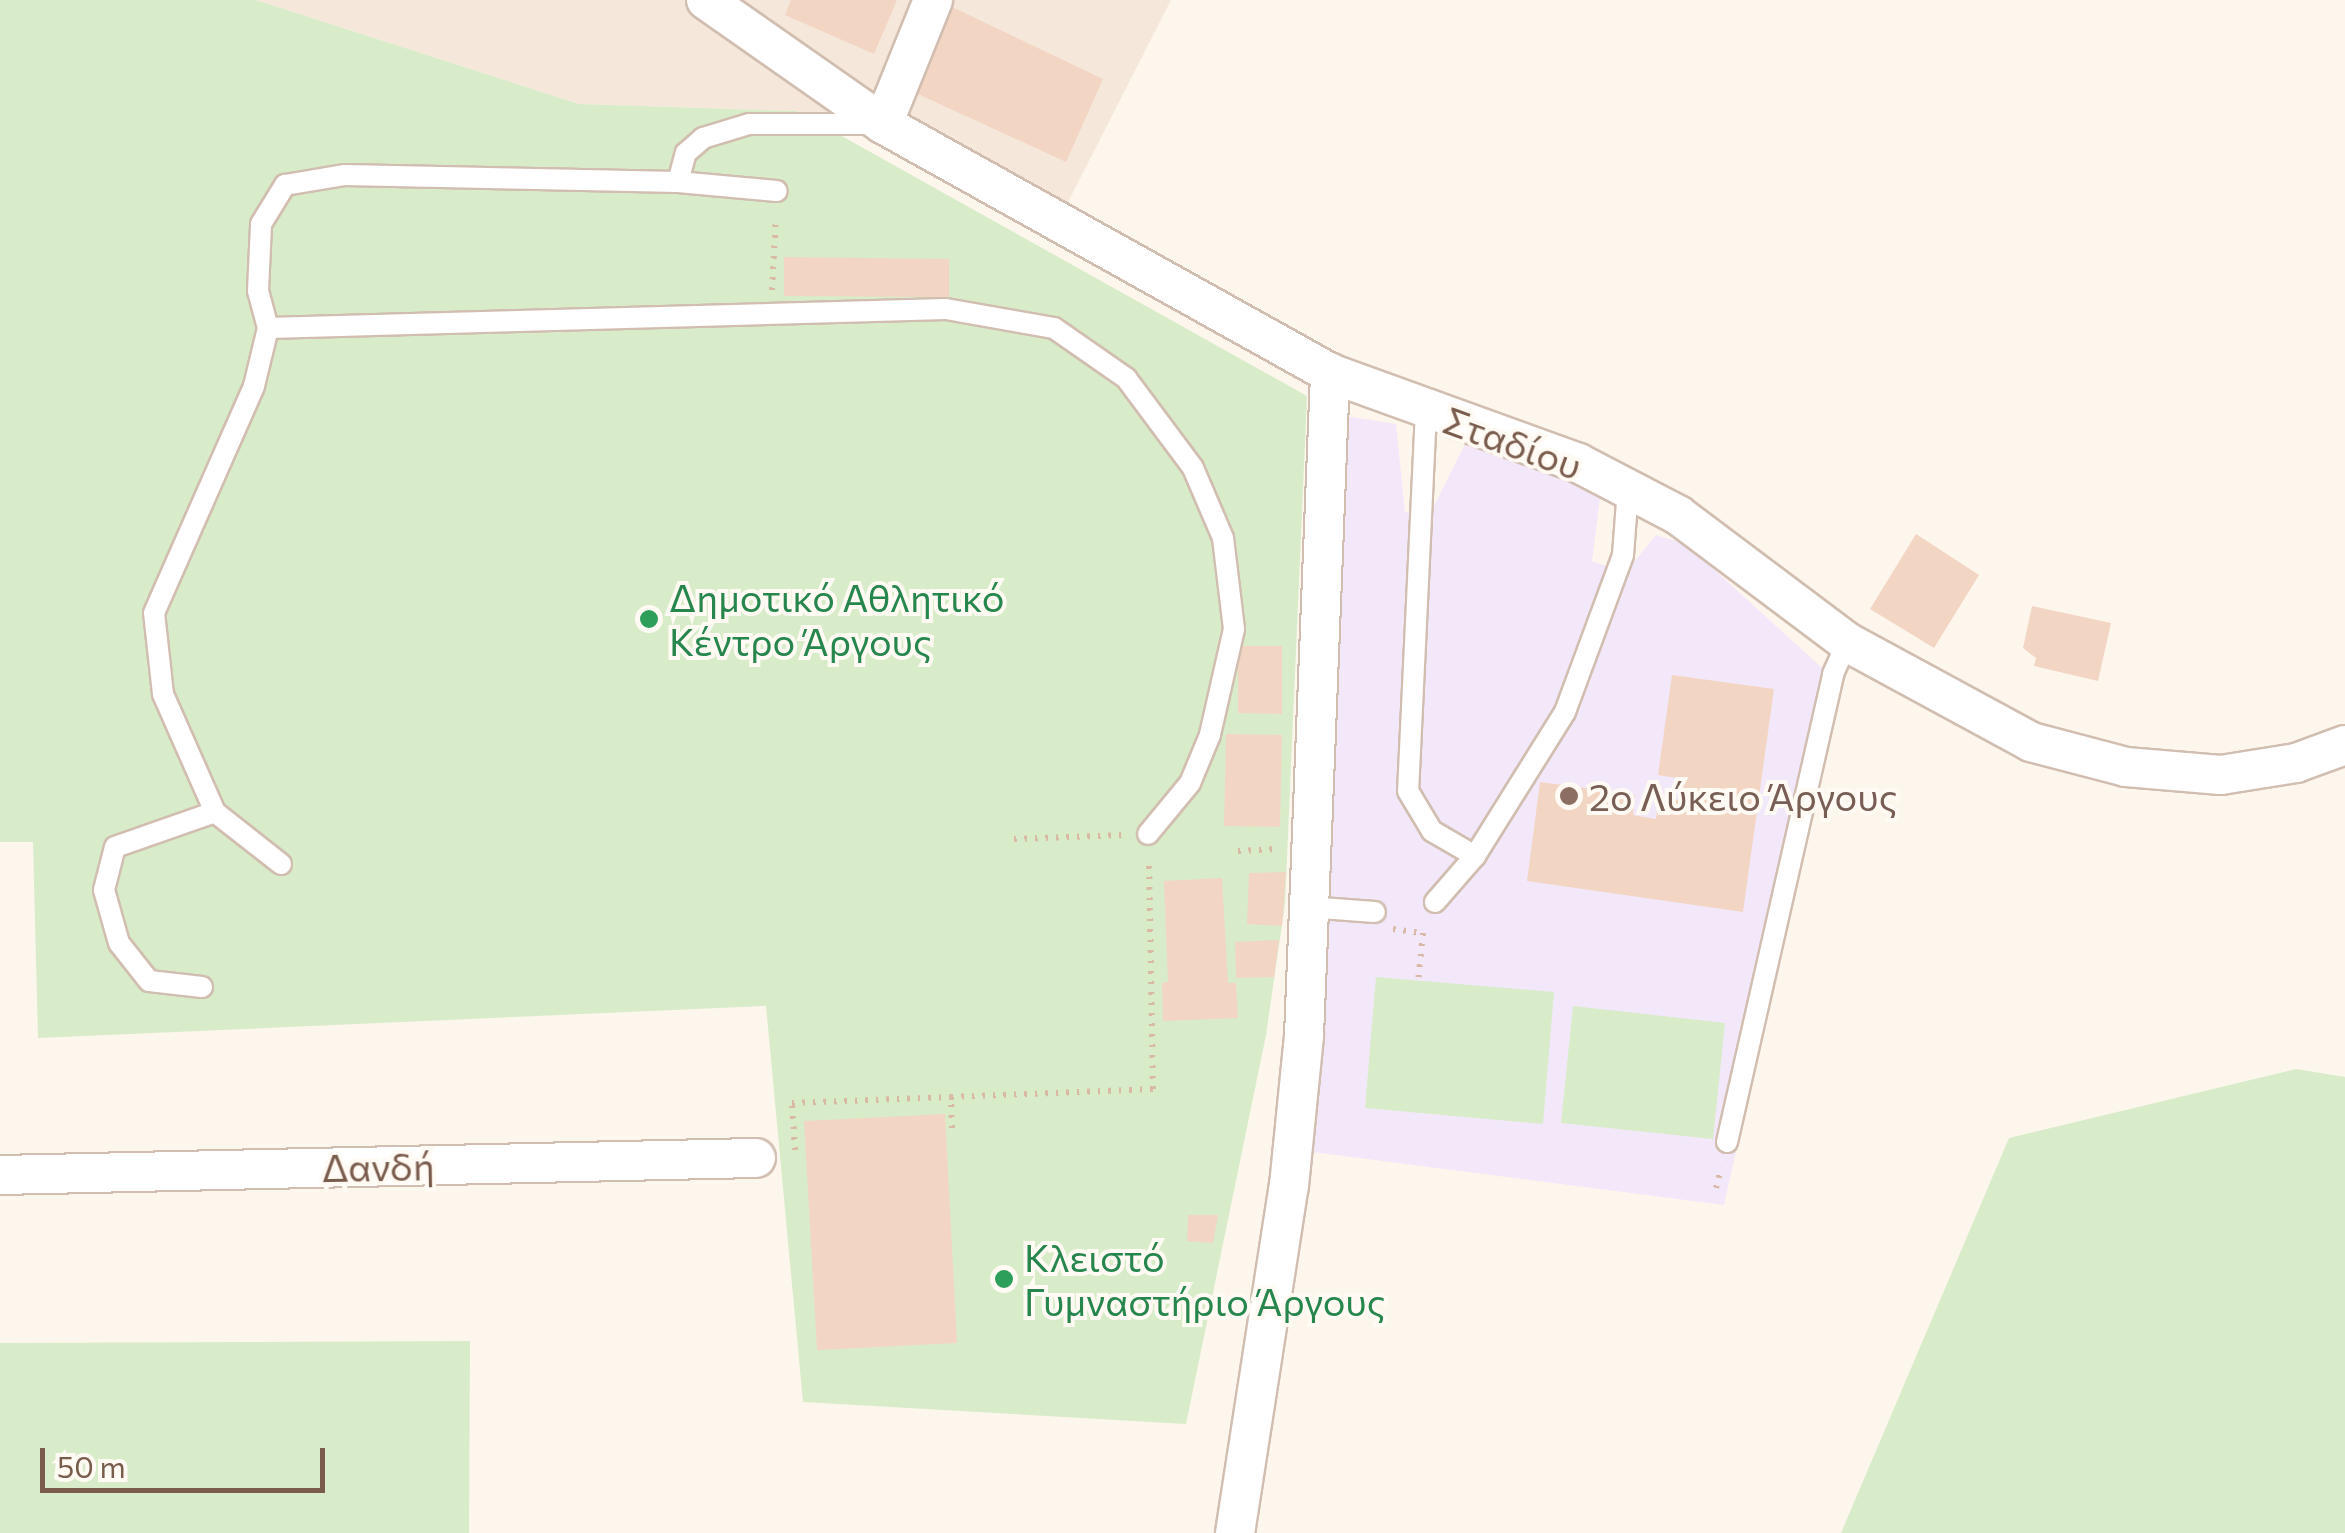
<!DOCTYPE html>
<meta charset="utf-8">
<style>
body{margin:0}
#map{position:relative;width:2345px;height:1533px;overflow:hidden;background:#fdf6ec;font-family:Commissioner,sans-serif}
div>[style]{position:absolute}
.residential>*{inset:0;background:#f5e8da}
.education>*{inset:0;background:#f3e8fa}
.green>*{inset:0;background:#d8ecc9}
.building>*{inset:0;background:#f3d5c3}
.path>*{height:6px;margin-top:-3px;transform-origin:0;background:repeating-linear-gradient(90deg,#d9b8a5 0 2.5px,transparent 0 10.5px)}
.roads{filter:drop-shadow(2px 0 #d1beb0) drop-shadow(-2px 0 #d1beb0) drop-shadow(0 2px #d1beb0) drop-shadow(0 -2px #d1beb0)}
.service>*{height:20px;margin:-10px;padding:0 10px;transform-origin:10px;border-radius:10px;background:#fff}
.minor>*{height:38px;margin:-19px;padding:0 19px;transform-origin:19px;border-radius:19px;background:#fff}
.dots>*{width:28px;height:28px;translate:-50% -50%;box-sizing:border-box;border:5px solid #fffaf3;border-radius:50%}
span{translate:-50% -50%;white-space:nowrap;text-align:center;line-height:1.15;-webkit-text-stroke:8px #fffaf3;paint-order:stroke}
.street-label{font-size:38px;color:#7a5c4d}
.leisure-label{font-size:38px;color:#27864d}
.left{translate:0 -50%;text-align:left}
.education-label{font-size:38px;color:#785e54}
.scale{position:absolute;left:40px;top:1448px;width:285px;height:45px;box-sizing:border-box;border:5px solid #7a5c4d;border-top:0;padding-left:12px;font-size:30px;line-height:35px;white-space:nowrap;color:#7a5c4d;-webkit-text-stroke:8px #fffaf3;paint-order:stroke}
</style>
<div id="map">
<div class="residential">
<div style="clip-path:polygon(256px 0,1171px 0,1064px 210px,797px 111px,579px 104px)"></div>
</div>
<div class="education">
<div style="clip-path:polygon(1339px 415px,1396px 424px,1405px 512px,1432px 510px,1465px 444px,1589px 486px,1600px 498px,1592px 561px,1625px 573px,1656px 535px,1686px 544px,1841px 685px,1724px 1205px,1305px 1151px)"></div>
</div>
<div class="green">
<div style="clip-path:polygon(0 0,256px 0,579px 104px,797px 111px,1307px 396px,1285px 904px,1266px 1035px,1186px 1424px,803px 1402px,766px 1006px,38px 1038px,33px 842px,0 842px)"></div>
<div style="clip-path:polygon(1376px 977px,1554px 992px,1543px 1124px,1365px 1108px)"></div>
<div style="clip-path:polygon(1573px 1006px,1725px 1023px,1713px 1139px,1561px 1123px)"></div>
<div style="clip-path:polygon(2296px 1069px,2345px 1077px,2345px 1533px,1841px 1533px,2009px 1138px)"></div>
<div style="clip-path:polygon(470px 1341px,469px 1533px,0 1533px,0 1343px)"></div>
</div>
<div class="building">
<div style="clip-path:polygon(791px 0,897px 0,874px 54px,785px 15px)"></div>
<div style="clip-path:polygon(946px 4px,1103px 79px,1066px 162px,907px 89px)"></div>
<div style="clip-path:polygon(784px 257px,949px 259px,949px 297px,784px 296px)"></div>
<div style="clip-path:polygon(1916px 534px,1979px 575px,1934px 648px,1870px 609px)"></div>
<div style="clip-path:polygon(2032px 606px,2111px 623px,2098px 681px,2034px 666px,2036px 658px,2023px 648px)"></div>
<div style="clip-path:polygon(1238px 646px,1282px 646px,1282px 714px,1238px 713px)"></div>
<div style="clip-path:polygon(1672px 675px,1774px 689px,1743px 912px,1527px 881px,1540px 782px,1635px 795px,1633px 815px,1656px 819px,1659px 797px,1679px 800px,1682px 779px,1658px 775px)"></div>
<div style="clip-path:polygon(1226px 734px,1282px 735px,1280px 827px,1224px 826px)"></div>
<div style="clip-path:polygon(1286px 872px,1282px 926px,1247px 924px,1249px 873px)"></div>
<div style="clip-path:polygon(1222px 878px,1228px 983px,1236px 983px,1238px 1018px,1163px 1021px,1162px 983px,1168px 982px,1164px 881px)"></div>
<div style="clip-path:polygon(1279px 940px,1274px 977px,1236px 978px,1235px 942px)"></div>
<div style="clip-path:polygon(945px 1114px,957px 1343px,817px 1350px,804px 1121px)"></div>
<div style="clip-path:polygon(1188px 1215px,1218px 1215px,1213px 1243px,1187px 1241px)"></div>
</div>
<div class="path">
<div style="left:772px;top:290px;width:73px;rotate:-86.9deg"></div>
<div style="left:1014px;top:839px;width:109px;rotate:-2.1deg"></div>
<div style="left:1238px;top:851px;width:38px;rotate:-3deg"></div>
<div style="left:1393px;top:929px;width:30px;rotate:8deg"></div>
<div style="left:1423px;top:933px;width:49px;rotate:95.8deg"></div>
<div style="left:952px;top:1128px;width:31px;rotate:-92deg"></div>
<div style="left:951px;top:1097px;width:202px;rotate:-2.3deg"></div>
<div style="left:1153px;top:1089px;width:227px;rotate:-91deg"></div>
<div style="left:795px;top:1150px;width:47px;rotate:-93.7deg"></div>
<div style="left:792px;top:1103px;width:159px;rotate:-2.2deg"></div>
<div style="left:1716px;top:1188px;width:21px;rotate:-76deg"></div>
</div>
<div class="roads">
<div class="service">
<div style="left:678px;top:182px;width:30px;rotate:-75deg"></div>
<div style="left:686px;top:153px;width:23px;rotate:-41deg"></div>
<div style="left:703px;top:138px;width:48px;rotate:-16.9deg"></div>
<div style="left:749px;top:124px;width:127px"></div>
<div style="left:268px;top:328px;width:678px;rotate:-1.61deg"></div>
<div style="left:946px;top:309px;width:110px;rotate:10deg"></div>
<div style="left:1054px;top:328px;width:88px;rotate:34.8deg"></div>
<div style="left:1126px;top:378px;width:112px;rotate:53.3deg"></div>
<div style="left:1193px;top:468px;width:76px;rotate:66.8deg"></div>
<div style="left:1223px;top:538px;width:92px;rotate:83.1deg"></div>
<div style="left:1234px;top:629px;width:109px;rotate:102.8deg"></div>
<div style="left:1210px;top:735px;width:52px;rotate:112.6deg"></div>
<div style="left:1190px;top:783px;width:66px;rotate:129.5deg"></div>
<div style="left:1426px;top:411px;width:380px;rotate:92.7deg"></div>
<div style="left:1408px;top:791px;width:47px;rotate:59deg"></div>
<div style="left:1432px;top:831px;width:50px;rotate:30.2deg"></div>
<div style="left:281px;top:864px;width:84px;rotate:-141.8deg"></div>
<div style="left:215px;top:812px;width:129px;rotate:-113.8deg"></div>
<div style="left:163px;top:694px;width:81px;rotate:-96.3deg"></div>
<div style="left:154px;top:613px;width:248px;rotate:-66.2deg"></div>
<div style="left:254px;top:386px;width:60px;rotate:-76.4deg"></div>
<div style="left:268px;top:328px;width:38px;rotate:-105deg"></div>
<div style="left:258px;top:291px;width:67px;rotate:-87.4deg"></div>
<div style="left:261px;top:224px;width:46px;rotate:-58.4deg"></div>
<div style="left:285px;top:185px;width:61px;rotate:-9.5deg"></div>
<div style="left:345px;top:175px;width:333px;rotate:1.2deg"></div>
<div style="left:678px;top:182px;width:99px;rotate:5.2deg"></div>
<div style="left:1435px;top:902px;width:61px;rotate:-49deg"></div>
<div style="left:1475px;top:856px;width:170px;rotate:-58deg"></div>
<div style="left:1565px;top:712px;width:167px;rotate:-69.7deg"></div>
<div style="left:1623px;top:555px;width:67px;rotate:-85.7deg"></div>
<div style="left:1307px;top:907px;width:68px;rotate:4.2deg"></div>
<div style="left:202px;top:987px;width:53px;rotate:-173.5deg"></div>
<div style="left:149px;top:981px;width:48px;rotate:-128.3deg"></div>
<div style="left:119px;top:943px;width:55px;rotate:-105.8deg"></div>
<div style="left:104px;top:890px;width:44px;rotate:-75.7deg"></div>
<div style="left:115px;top:847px;width:106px;rotate:-19.3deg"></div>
<div style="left:1727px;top:1142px;width:480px;rotate:-77.2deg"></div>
<div style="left:1833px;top:674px;width:35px;rotate:-66deg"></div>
</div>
<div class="minor">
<div style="left:706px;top:0;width:216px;rotate:35deg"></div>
<div style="left:883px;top:124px;width:512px;rotate:29.12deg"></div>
<div style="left:1330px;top:373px;width:264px;rotate:19.9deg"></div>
<div style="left:1578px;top:463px;width:113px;rotate:27.5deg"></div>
<div style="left:1678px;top:515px;width:211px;rotate:36.9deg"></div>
<div style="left:1847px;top:642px;width:209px;rotate:28.5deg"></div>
<div style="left:2031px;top:742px;width:98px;rotate:14.7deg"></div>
<div style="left:2126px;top:767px;width:95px;rotate:4.8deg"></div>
<div style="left:2221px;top:775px;width:76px;rotate:-9.1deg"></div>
<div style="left:2296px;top:763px;width:52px;rotate:-20.2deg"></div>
<div style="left:883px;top:124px;width:134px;rotate:-68deg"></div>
<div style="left:0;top:1175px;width:756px;rotate:-1.29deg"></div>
<div style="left:1235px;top:1533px;width:351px;rotate:-81.2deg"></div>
<div style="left:1289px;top:1186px;width:151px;rotate:-84.3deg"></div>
<div style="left:1304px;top:1036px;width:664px;rotate:-87.75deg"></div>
</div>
</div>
<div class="dots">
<div style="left:649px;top:619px;background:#2e9e5b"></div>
<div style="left:1569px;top:796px;background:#8d6e63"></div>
<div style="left:1004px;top:1279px;background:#2e9e5b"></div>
</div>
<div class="street-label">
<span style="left:1513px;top:442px;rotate:20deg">Σταδίου</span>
<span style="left:378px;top:1166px;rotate:-1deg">Δανδή</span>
</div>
<div class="leisure-label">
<span class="left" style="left:669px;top:619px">Δημοτικό Αθλητικό<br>Κέντρο Άργους</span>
<span class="left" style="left:1024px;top:1279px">Κλειστό<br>Γυμναστήριο Άργους</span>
</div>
<div class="education-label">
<span class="left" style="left:1589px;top:796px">2ο Λύκειο Άργους</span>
</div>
<div class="scale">50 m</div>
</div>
